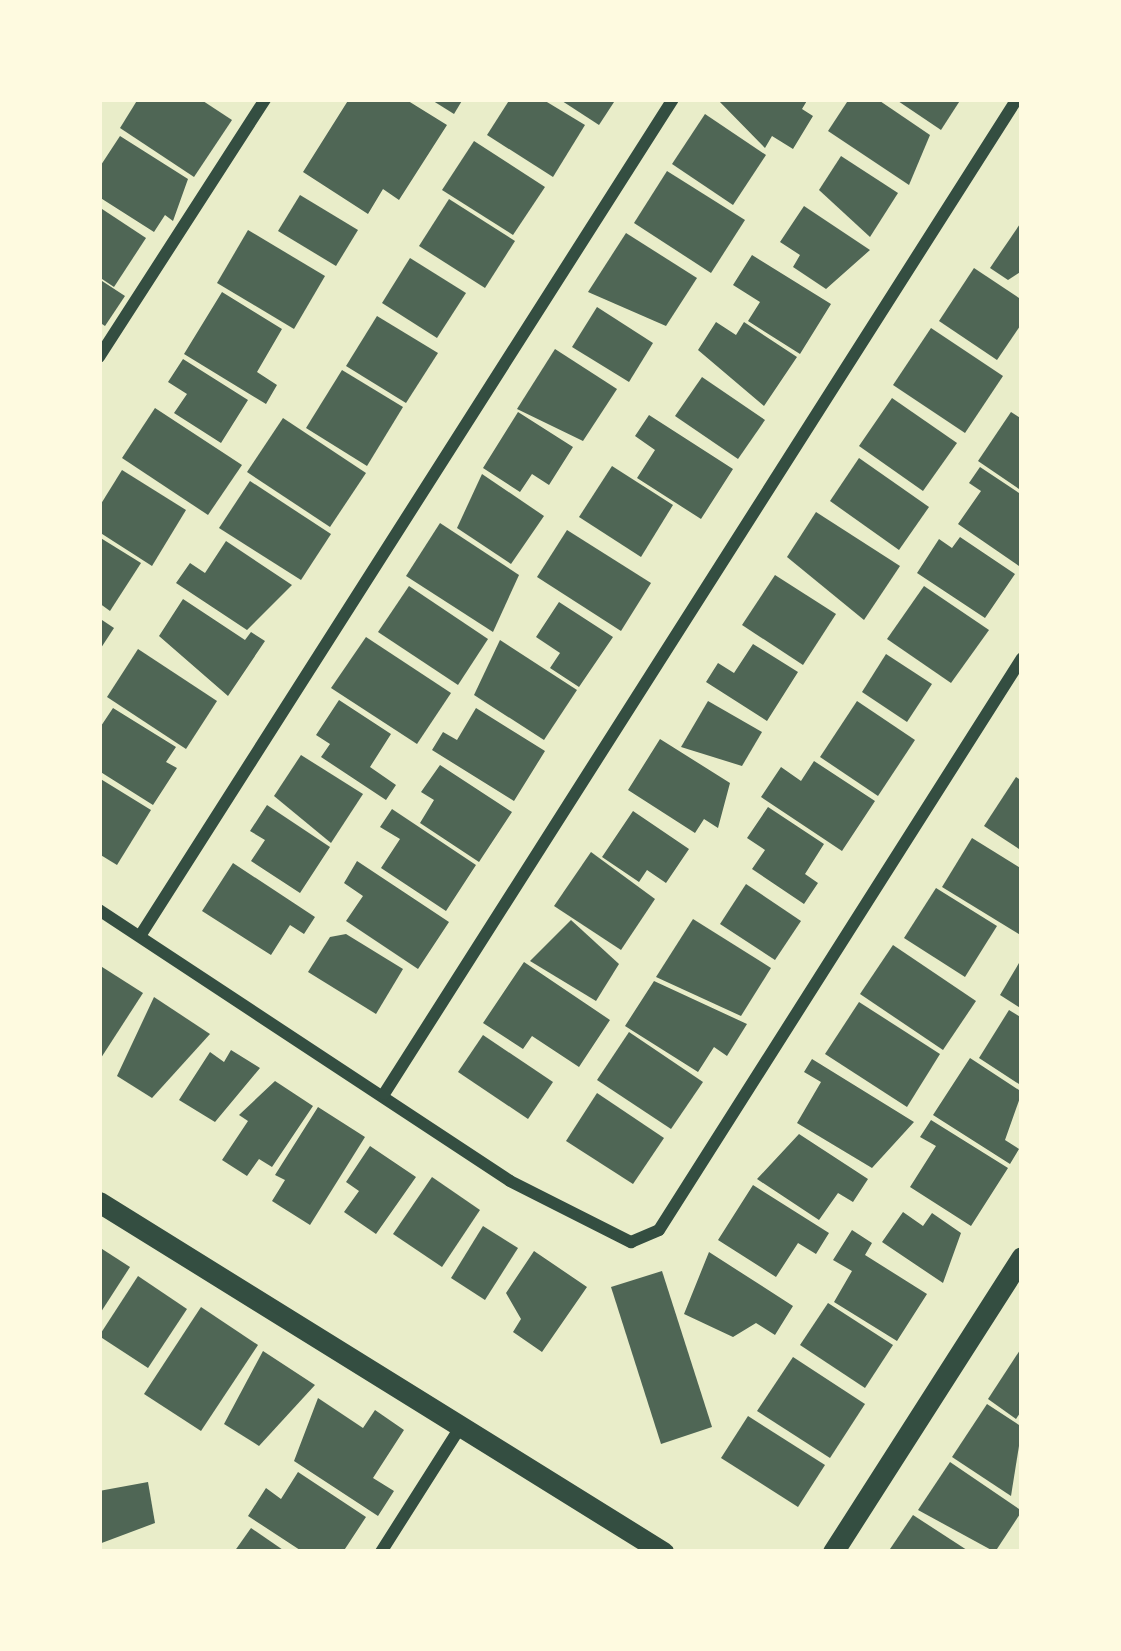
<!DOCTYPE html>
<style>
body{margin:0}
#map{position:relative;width:1121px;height:1651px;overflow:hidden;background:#e9edc9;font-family:"Archivo Narrow",sans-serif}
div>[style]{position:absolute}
.building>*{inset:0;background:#4f6655}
.minor>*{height:12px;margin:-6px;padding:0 6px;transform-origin:6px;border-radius:6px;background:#344e41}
.tertiary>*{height:21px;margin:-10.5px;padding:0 10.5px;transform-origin:10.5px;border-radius:10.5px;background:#344e41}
span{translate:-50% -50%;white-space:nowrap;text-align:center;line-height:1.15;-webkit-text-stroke:9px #fefae0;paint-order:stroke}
.frame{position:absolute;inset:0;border:102px solid #fefae0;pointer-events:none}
</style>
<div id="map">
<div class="building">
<div style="clip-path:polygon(138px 99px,200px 99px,232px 120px,194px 177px,120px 128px)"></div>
<div style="clip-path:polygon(349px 99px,405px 99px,447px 125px,399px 200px,383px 189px,368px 214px,303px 172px)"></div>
<div style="clip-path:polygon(430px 99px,463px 99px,454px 114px)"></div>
<div style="clip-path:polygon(510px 99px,542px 99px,585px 125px,553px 177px,487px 135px)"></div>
<div style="clip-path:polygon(559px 99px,616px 99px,599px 125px)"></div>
<div style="clip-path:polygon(717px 99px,808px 99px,802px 109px,813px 116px,793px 149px,772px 136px,765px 148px)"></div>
<div style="clip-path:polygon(849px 99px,877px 99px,930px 135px,909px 185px,828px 131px)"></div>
<div style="clip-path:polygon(895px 99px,961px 99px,941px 130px)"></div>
<div style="clip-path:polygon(705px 114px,766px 155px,733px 205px,672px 164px)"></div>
<div style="clip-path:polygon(120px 136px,188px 179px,173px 221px,165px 215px,154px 232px,99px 197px,99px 168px)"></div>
<div style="clip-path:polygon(474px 141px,545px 187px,513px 235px,442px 190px)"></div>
<div style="clip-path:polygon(841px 156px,898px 193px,870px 237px,819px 190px)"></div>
<div style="clip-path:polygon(667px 171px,745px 220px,711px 273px,634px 223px)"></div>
<div style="clip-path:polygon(300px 195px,358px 230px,336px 266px,278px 231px)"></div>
<div style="clip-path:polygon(449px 199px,515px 241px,485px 288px,419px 246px)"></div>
<div style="clip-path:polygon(804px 206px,870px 250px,826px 289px,793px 267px,800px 255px,780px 242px)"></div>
<div style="clip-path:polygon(99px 207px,146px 238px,114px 287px,99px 277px)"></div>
<div style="clip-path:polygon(1022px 221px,1022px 271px,1008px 280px,990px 268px)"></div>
<div style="clip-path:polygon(248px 230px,325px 276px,294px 329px,217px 283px)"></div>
<div style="clip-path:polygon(626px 233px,697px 278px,666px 326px,588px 292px)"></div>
<div style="clip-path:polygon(752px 255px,831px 304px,800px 354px,748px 321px,760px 302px,733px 285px)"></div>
<div style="clip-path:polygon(410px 258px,466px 293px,437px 338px,382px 303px)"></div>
<div style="clip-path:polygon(974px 268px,1022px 300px,1022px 323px,997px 360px,939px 321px)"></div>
<div style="clip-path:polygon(99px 279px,125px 296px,105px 326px,99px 322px)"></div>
<div style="clip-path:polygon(222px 292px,282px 329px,257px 372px,277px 385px,266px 404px,184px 354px)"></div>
<div style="clip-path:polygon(597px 307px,653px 343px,629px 382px,572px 347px)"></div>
<div style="clip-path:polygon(377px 316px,438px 353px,406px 403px,346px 366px)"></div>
<div style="clip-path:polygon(716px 322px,736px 335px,744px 322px,797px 357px,764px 406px,698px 350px)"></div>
<div style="clip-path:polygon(931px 328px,1003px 376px,965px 433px,893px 385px)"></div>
<div style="clip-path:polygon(555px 349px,617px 389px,583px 441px,517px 409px)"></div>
<div style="clip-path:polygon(183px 359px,248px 400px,221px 443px,174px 413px,187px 394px,168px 382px)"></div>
<div style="clip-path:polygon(342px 370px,403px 407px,367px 466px,306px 428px)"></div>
<div style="clip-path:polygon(702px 377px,765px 420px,738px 459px,675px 416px)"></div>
<div style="clip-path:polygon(892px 398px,957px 443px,923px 491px,859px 446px)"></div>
<div style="clip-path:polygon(155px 408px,242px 465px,208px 515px,122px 458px)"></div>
<div style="clip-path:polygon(518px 412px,573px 447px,549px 485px,532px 474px,520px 492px,483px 468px)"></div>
<div style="clip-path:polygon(1011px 412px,1022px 419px,1022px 491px,978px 461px)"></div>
<div style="clip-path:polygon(649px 415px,733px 469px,701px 519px,637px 478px,655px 450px,635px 436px)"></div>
<div style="clip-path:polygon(283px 418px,366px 473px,330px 527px,247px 472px)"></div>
<div style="clip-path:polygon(859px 458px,929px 507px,899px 550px,830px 501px)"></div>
<div style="clip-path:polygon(612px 466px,673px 505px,641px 557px,579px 517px)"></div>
<div style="clip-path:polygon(980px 467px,1022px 495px,1022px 568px,958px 524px,981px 491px,969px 483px)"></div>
<div style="clip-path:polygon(122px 470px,186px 510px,152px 566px,99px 532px,99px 507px)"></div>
<div style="clip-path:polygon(482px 474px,544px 516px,511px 564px,457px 528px)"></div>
<div style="clip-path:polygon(250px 481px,331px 534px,301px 580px,219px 528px)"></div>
<div style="clip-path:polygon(816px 512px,900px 566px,864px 620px,787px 557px)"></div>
<div style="clip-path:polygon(440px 523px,519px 575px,493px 632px,406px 576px)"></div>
<div style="clip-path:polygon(567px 530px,651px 583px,621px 631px,537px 577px)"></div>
<div style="clip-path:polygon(99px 537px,141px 563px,110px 611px,99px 603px)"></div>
<div style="clip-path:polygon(960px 537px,1015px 574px,985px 618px,917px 573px,939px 539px,952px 548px)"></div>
<div style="clip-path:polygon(226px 541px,292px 585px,247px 630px,176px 583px,190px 563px,205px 573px)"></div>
<div style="clip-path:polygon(775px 575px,836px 614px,803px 665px,742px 625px)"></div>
<div style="clip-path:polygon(409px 586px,488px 639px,458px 685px,378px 632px)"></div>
<div style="clip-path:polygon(924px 586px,989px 630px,951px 683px,887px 639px)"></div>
<div style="clip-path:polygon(183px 599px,245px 640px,251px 632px,265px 641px,228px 696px,159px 636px)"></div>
<div style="clip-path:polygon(559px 602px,613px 637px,579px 687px,550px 668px,560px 653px,536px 637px)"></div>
<div style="clip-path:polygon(99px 618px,114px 628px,99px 651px)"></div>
<div style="clip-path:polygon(366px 637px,451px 693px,417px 744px,331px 688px)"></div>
<div style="clip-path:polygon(500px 640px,577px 690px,544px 740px,474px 695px)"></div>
<div style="clip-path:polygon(753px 644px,798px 672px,767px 721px,706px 682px,718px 663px,734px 673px)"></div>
<div style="clip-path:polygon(138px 649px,217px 701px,186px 749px,107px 697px)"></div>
<div style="clip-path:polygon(886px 654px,932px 684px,907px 722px,862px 692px)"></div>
<div style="clip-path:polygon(339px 700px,391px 734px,370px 767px,396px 785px,386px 800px,321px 757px,330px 744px,316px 735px)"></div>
<div style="clip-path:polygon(708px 701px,762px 732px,742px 766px,681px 747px)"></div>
<div style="clip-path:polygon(857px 701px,915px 740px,878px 796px,820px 757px)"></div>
<div style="clip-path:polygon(113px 708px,176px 747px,166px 762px,177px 768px,153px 805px,99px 771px,99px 729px)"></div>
<div style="clip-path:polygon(476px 708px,545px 751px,514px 801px,432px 750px,443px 732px,457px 740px)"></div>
<div style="clip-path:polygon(660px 739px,730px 783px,718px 828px,704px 819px,695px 833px,628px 790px)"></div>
<div style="clip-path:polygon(301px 755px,363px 794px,331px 843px,274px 796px)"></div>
<div style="clip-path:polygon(814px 761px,875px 801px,842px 851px,761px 797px,781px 767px,801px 781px)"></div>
<div style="clip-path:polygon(440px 765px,512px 812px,479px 862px,420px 823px,434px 800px,421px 792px)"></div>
<div style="clip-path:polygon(1016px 777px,1022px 781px,1022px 851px,984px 826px)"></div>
<div style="clip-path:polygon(99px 778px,151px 810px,117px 865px,99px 854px)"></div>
<div style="clip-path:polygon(267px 805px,330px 847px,300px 893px,251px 861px,265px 840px,250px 831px)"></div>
<div style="clip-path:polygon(768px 807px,824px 844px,805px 874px,818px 883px,804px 904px,752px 869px,765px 850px,747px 838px)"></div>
<div style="clip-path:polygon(392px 809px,476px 865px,446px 911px,381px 868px,400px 839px,380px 827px)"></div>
<div style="clip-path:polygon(633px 811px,689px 849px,666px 883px,647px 870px,639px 882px,602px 857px)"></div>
<div style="clip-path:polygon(972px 838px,1022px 869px,1022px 936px,942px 887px)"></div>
<div style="clip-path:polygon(591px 852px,655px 899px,621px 950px,554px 906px)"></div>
<div style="clip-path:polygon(357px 861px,449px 922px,418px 969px,346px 921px,363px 896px,344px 883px)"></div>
<div style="clip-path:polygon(233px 863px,315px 917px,304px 934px,290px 925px,271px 955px,202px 911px)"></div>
<div style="clip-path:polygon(746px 884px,801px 921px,775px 960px,720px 924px)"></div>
<div style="clip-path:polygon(936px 888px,997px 926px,965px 977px,904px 938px)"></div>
<div style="clip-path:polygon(693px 919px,771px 968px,741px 1016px,656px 977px)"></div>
<div style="clip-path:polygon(571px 920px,619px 964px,596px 1001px,530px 961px)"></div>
<div style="clip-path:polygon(346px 934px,403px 969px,376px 1014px,308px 972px,330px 937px)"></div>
<div style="clip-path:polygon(893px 945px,976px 1001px,943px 1050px,860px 994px)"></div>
<div style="clip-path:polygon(1022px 958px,1022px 1009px,1000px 995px)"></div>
<div style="clip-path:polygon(524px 962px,610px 1020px,579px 1067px,532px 1036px,523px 1049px,483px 1023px)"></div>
<div style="clip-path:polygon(99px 965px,143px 993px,99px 1061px)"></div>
<div style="clip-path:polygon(654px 981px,747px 1024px,727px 1056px,714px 1047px,698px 1072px,625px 1026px)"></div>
<div style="clip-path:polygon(154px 997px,210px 1034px,152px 1098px,117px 1076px)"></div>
<div style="clip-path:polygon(859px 1002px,940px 1054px,907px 1107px,825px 1054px)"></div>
<div style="clip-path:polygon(1009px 1010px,1022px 1018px,1022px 1086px,979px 1058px)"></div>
<div style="clip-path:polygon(629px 1032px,703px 1082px,671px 1129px,597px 1080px)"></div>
<div style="clip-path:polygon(483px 1035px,553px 1082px,528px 1119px,458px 1072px)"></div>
<div style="clip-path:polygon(231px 1050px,260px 1068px,215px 1122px,179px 1100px,210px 1052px,224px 1062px)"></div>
<div style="clip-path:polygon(970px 1058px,1022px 1092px,1005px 1140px,1019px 1149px,1010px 1164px,933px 1115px)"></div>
<div style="clip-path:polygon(812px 1059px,914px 1122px,872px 1168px,797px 1123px,821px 1082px,804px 1072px)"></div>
<div style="clip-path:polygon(275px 1081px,313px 1106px,272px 1167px,259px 1159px,247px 1176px,222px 1160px,248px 1121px,239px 1115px)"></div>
<div style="clip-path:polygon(597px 1093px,664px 1138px,633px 1184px,566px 1141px)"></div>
<div style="clip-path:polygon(318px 1107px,365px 1137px,310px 1225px,272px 1201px,285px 1180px,275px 1175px)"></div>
<div style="clip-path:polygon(931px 1120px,1008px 1168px,971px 1226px,910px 1187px,936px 1146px,920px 1137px)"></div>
<div style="clip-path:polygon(799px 1134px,868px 1179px,853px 1202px,838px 1193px,819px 1220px,757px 1179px)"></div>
<div style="clip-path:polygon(370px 1146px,416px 1177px,376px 1234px,344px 1212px,359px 1191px,346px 1182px)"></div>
<div style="clip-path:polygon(432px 1177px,480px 1210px,442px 1267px,393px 1234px)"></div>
<div style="clip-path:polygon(753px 1185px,829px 1233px,816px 1254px,798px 1243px,776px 1277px,718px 1240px)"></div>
<div style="clip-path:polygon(903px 1212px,923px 1226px,932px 1213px,961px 1233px,943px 1283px,882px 1242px)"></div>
<div style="clip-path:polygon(483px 1226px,518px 1248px,485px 1300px,451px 1278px)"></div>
<div style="clip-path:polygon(852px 1230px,872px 1243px,865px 1255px,927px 1294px,897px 1341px,834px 1302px,852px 1271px,833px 1260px)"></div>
<div style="clip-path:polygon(99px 1247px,130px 1267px,99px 1315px)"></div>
<div style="clip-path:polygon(534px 1251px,587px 1287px,542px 1352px,513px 1332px,521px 1319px,506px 1293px)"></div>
<div style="clip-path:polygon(709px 1252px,793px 1306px,775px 1335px,756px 1323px,733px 1337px,684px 1314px)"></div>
<div style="clip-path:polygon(662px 1271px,712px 1427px,661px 1444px,611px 1287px)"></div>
<div style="clip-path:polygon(138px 1276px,187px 1309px,148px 1368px,99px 1336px)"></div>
<div style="clip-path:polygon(828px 1303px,893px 1345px,865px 1388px,800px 1345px)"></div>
<div style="clip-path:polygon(201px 1307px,258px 1345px,201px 1431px,144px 1394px)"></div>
<div style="clip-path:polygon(1022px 1347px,1022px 1410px,1016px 1419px,988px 1399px)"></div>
<div style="clip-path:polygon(263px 1351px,315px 1385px,259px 1446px,224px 1424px)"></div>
<div style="clip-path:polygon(793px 1357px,865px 1404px,830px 1458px,757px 1411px)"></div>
<div style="clip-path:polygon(318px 1398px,363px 1428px,375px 1410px,404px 1430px,373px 1478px,394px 1491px,378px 1516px,294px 1461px)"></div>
<div style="clip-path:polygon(987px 1404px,1022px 1427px,1011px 1496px,952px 1457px)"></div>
<div style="clip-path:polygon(748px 1416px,825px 1465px,798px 1507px,721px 1458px)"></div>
<div style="clip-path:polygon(950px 1462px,1022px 1511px,995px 1552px,918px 1510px)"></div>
<div style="clip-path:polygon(298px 1472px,366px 1517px,343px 1552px,303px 1552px,248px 1516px,266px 1488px,281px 1499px)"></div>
<div style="clip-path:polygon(148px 1482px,155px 1523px,99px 1544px,99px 1491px)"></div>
<div style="clip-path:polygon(913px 1515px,970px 1552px,888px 1552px)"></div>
<div style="clip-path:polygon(251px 1528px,286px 1552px,234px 1552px)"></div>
</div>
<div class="minor">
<div style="left:99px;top:357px;width:307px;rotate:-57.2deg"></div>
<div style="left:99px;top:910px;width:492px;rotate:33.4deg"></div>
<div style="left:510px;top:1181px;width:136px;rotate:26.8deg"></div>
<div style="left:631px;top:1242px;width:30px;rotate:-23deg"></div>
<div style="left:659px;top:1230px;width:677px;rotate:-57.6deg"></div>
<div style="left:140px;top:936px;width:992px;rotate:-57.51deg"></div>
<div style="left:384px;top:1094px;width:1179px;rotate:-57.54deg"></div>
<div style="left:381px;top:1552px;width:146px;rotate:-57.6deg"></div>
</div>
<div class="tertiary">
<div style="left:99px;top:1202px;width:664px;rotate:31.82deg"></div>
<div style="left:833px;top:1552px;width:350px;rotate:-57.4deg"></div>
</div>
<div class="frame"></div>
</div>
